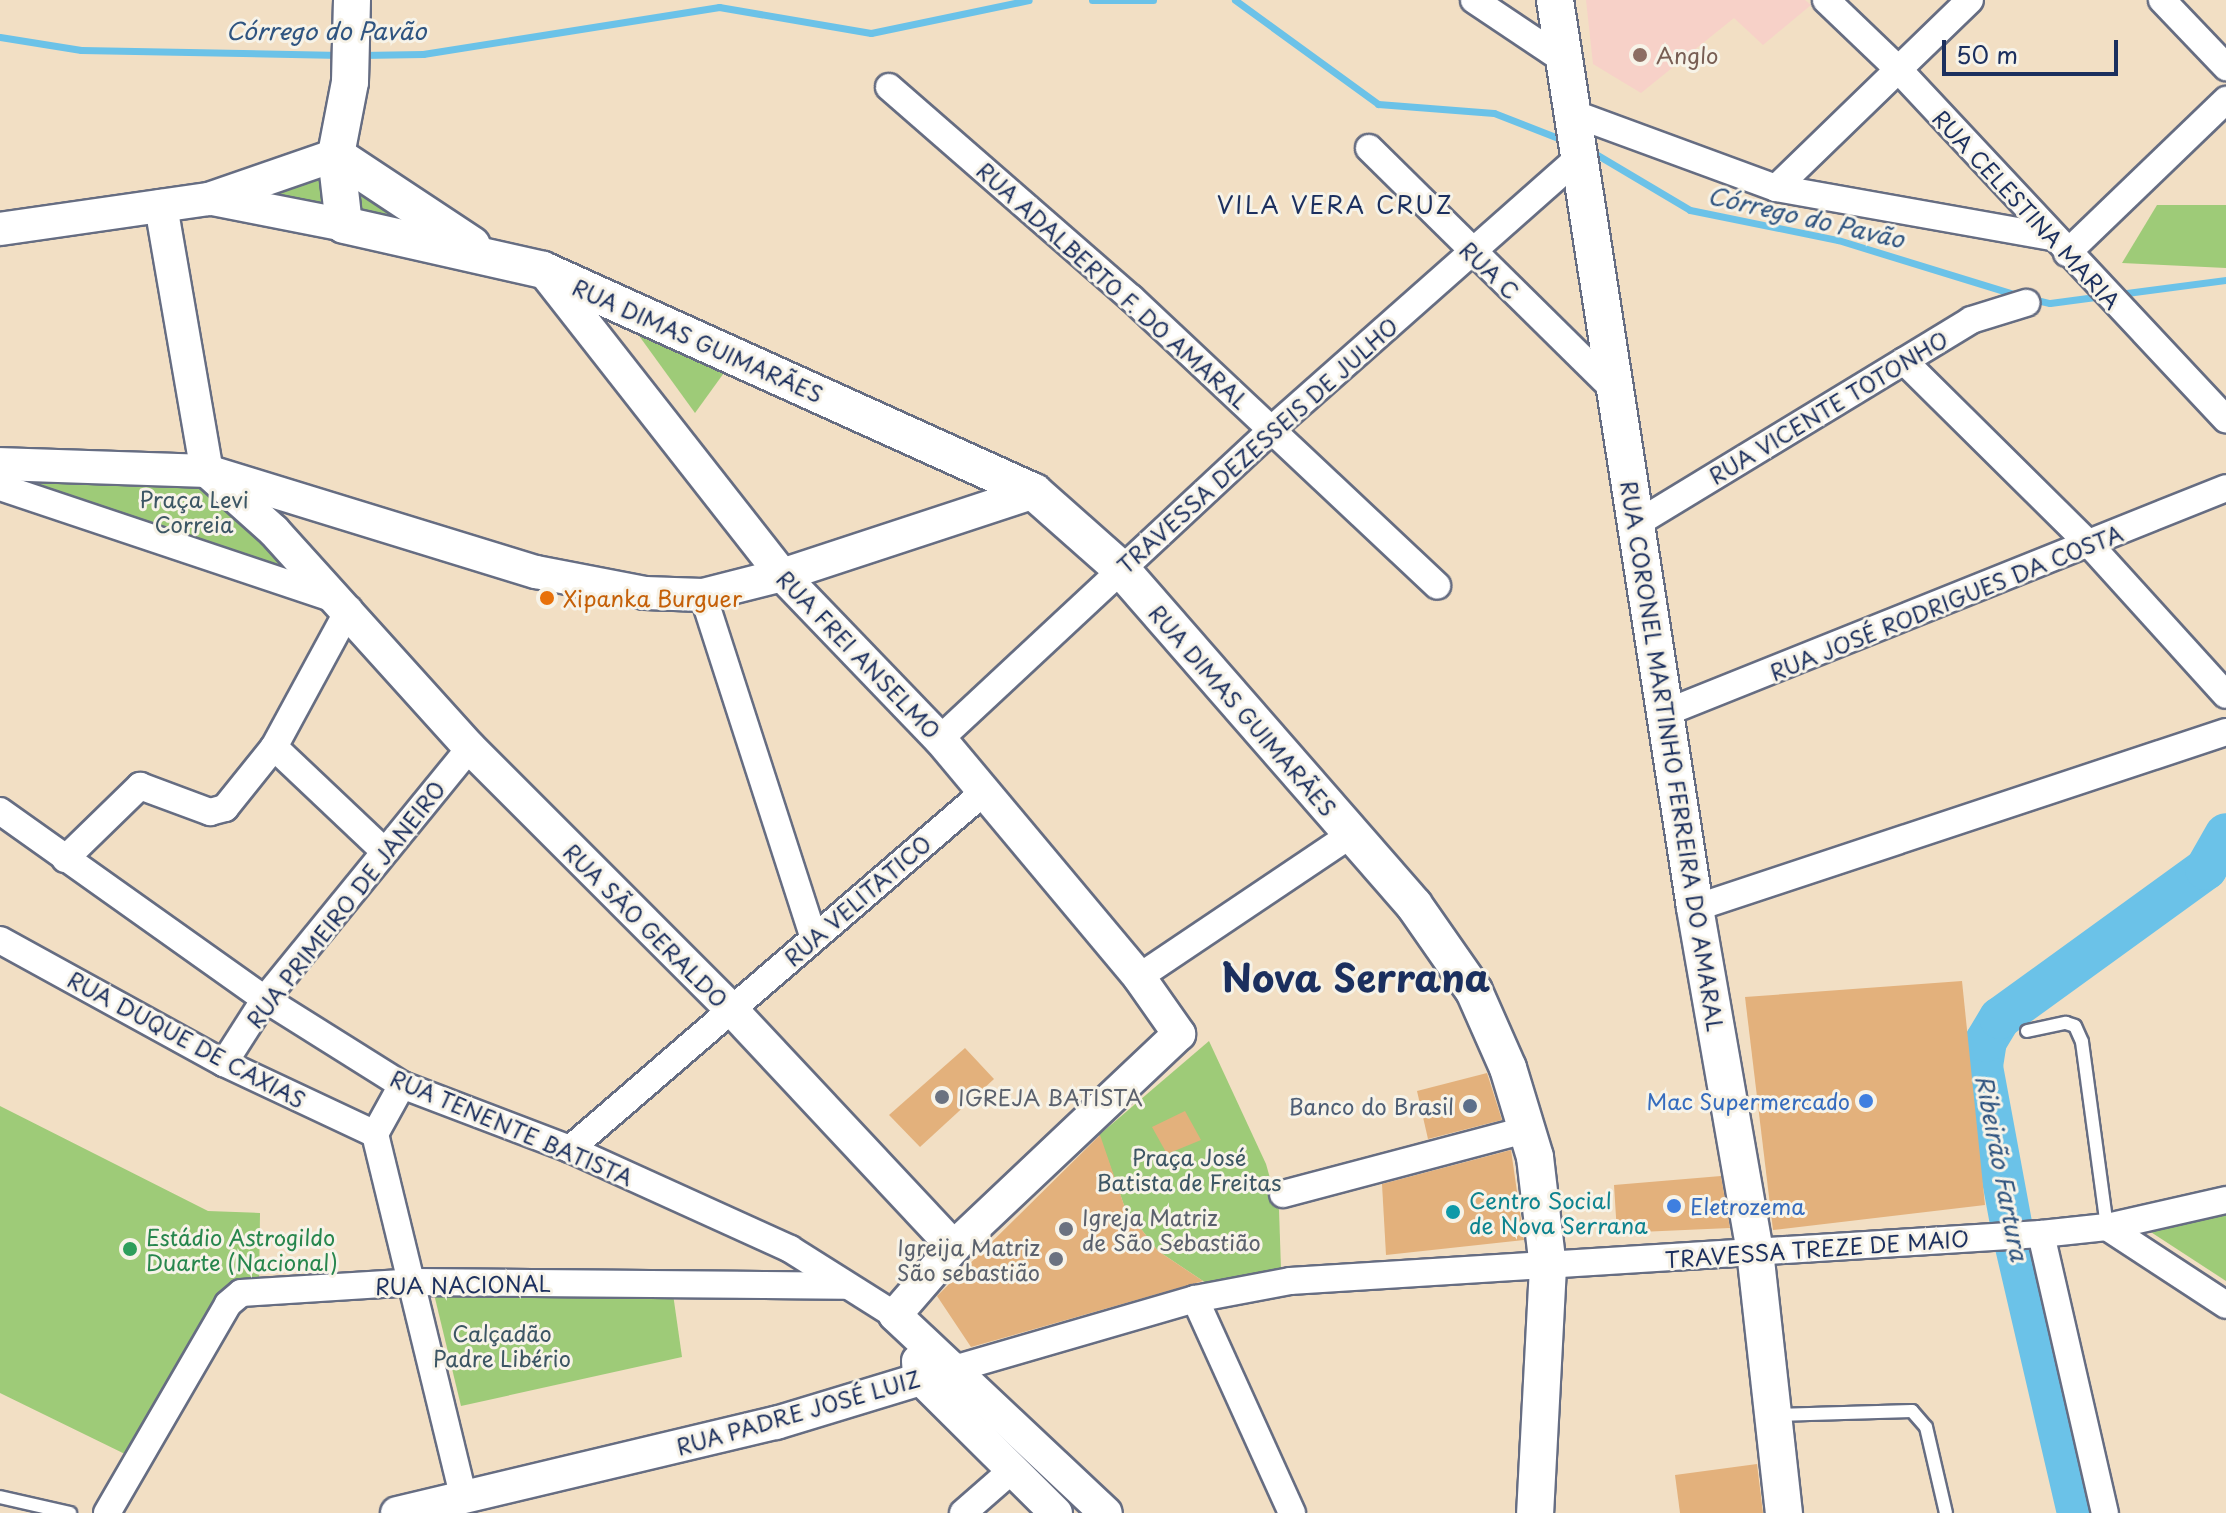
<!DOCTYPE html>
<meta charset="utf-8">
<style>
body{margin:0}
#map{position:relative;width:2226px;height:1513px;overflow:hidden;background:#f2dfc4;font-family:"Playpen Sans",sans-serif}
div>[style]{position:absolute}
.built>*{inset:0;background:#f7d1c8}
.green>*{inset:0;background:#9ecb78}
.stream>*{height:7px;margin:-3.5px;padding:0 3.5px;transform-origin:3.5px;border-radius:3.5px;background:#6bc2e8}
.river>*{height:42px;margin:-21px;padding:0 21px;transform-origin:21px;border-radius:21px;background:#6bc2e8}
.building>*{inset:0;background:#e3b17c}
.roads{filter:drop-shadow(2px 0 #666d82) drop-shadow(-2px 0 #666d82) drop-shadow(0 2px #666d82) drop-shadow(0 -2px #666d82)}
.service>*{height:12px;margin:-6px;padding:0 6px;transform-origin:6px;border-radius:6px;background:#fff}
.minor>*{height:26px;margin:-13px;padding:0 13px;transform-origin:13px;border-radius:13px;background:#fff}
.tertiary>*{height:32px;margin:-16px;padding:0 16px;transform-origin:16px;border-radius:16px;background:#fff}
.secondary>*{height:36px;margin:-18px;padding:0 18px;transform-origin:18px;border-radius:18px;background:#fff}
.dots>*{width:22px;height:22px;translate:-50% -50%;box-sizing:border-box;border:4px solid #f7f3e8;border-radius:50%}
span{translate:-50% -50%;white-space:nowrap;text-align:center;line-height:1.15;-webkit-text-stroke:6px #f7f3e8;paint-order:stroke}
.education-label{font-size:22px;color:#785e54}
.left{translate:0 -50%;text-align:left}
.street-label{font-size:22px;color:#1b2f5e}
.park-label{font-size:22px;color:#3c5664}
.food-label{font-size:22px;color:#c56008}
.worship-label{font-size:22px;color:#5b616d}
.right{translate:-100% -50%;text-align:right}
.shop-label{font-size:22px;color:#366cbe}
.service-label{font-size:22px;color:#4e5e75}
.culture-label{font-size:22px;color:#0d838f}
.leisure-label{font-size:22px;color:#27864d}
.water-label{font-size:24px;color:#2f5480;font-style:italic}
.neighbourhood-label{font-size:24px;color:#1b2f5e;letter-spacing:2px}
.town-label{font-size:38px;color:#1b2f5e;font-weight:700}
.scale{position:absolute;left:1942px;top:40px;width:176px;height:36px;box-sizing:border-box;border:4px solid #1b2f5e;border-top:0;padding-left:10px;font-size:24px;line-height:28px;white-space:nowrap;color:#1b2f5e;-webkit-text-stroke:6px #f7f3e8;paint-order:stroke}
</style>
<div id="map">
<div class="built">
<div style="clip-path:polygon(1586px 0,1805px 0,1811px 5px,1763px 45px,1734px 18px,1641px 93px,1593px 64px)"></div>
</div>
<div class="green">
<div style="clip-path:polygon(333px 162px,334px 210px,250px 197px)"></div>
<div style="clip-path:polygon(355px 169px,443px 232px,356px 220px)"></div>
<div style="clip-path:polygon(2157px 205px,2226px 205px,2226px 268px,2122px 263px)"></div>
<div style="clip-path:polygon(616px 304px,734px 359px,695px 413px)"></div>
<div style="clip-path:polygon(0 465px,210px 474px,333px 596px,0 487px)"></div>
<div style="clip-path:polygon(1209px 1041px,1266px 1164px,1279px 1210px,1281px 1269px,1206px 1283px,1158px 1251px,1125px 1208px,1099px 1135px)"></div>
<div style="clip-path:polygon(0 1106px,208px 1211px,260px 1213px,259px 1290px,226px 1286px,129px 1456px,0 1393px)"></div>
<div style="clip-path:polygon(2226px 1210px,2226px 1281px,2140px 1225px)"></div>
<div style="clip-path:polygon(672px 1287px,682px 1357px,461px 1406px,434px 1294px)"></div>
</div>
<div class="stream">
<div style="left:1092px;top:0;width:61px"></div>
<div style="left:1235px;top:0;width:177px;rotate:36deg"></div>
<div style="left:1378px;top:104px;width:116px;rotate:4.4deg"></div>
<div style="left:1494px;top:113px;width:77px;rotate:21.3deg"></div>
<div style="left:0;top:37px;width:82px;rotate:9.1deg"></div>
<div style="left:81px;top:50px;width:260px;rotate:1.1deg"></div>
<div style="left:361px;top:55px;width:62px;rotate:-0.9deg"></div>
<div style="left:423px;top:54px;width:300px;rotate:-9deg"></div>
<div style="left:719px;top:7px;width:154px;rotate:9.7deg"></div>
<div style="left:871px;top:33px;width:161px;rotate:-11.8deg"></div>
<div style="left:1589px;top:150px;width:117px;rotate:30.7deg"></div>
<div style="left:1690px;top:210px;width:151px;rotate:11.5deg"></div>
<div style="left:1838px;top:240px;width:190px;rotate:17.1deg"></div>
<div style="left:2119px;top:294px;width:108px;rotate:-7.5deg"></div>
<div style="left:2032px;top:299px;width:18px;rotate:13deg"></div>
<div style="left:2050px;top:303px;width:53px;rotate:-7.5deg"></div>
</div>
<div class="river">
<div style="left:2078px;top:1513px;width:286px;rotate:-103.1deg"></div>
<div style="left:2013px;top:1234px;width:171px;rotate:-100.5deg"></div>
<div style="left:1982px;top:1066px;width:25px;rotate:-81deg"></div>
<div style="left:1986px;top:1041px;width:27px;rotate:-59deg"></div>
<div style="left:2000px;top:1018px;width:254px;rotate:-35.9deg"></div>
<div style="left:2206px;top:869px;width:40px;rotate:-60.3deg"></div>
</div>
<div class="building">
<div style="clip-path:polygon(1962px 981px,1985px 1205px,1773px 1230px,1745px 997px)"></div>
<div style="clip-path:polygon(965px 1048px,994px 1079px,920px 1147px,889px 1115px)"></div>
<div style="clip-path:polygon(1487px 1073px,1502px 1120px,1428px 1139px,1417px 1091px)"></div>
<div style="clip-path:polygon(1185px 1111px,1201px 1140px,1167px 1154px,1152px 1127px)"></div>
<div style="clip-path:polygon(1100px 1135px,1125px 1208px,1158px 1251px,1203px 1281px,971px 1347px,937px 1296px)"></div>
<div style="clip-path:polygon(1511px 1150px,1524px 1240px,1386px 1255px,1382px 1184px)"></div>
<div style="clip-path:polygon(1721px 1176px,1730px 1228px,1617px 1233px,1614px 1185px)"></div>
<div style="clip-path:polygon(1757px 1464px,1763px 1513px,1680px 1513px,1675px 1475px)"></div>
</div>
<div class="roads">
<div class="service">
<div style="left:2027px;top:1031px;width:40px;rotate:-12deg"></div>
<div style="left:2066px;top:1023px;width:9px;rotate:18deg"></div>
<div style="left:2075px;top:1026px;width:17px;rotate:66deg"></div>
<div style="left:2082px;top:1042px;width:187px;rotate:82.3deg"></div>
<div style="left:1776px;top:1415px;width:136px;rotate:-1.7deg"></div>
<div style="left:1912px;top:1411px;width:21px;rotate:49deg"></div>
<div style="left:1926px;top:1427px;width:88px;rotate:76.9deg"></div>
<div style="left:0;top:1497px;width:72px;rotate:12.9deg"></div>
</div>
<div class="minor">
<div style="left:1474px;top:0;width:106px;rotate:33.8deg"></div>
<div style="left:1826px;top:0;width:100px;rotate:43.8deg"></div>
<div style="left:1898px;top:69px;width:480px;rotate:46.9deg"></div>
<div style="left:2162px;top:0;width:93px;rotate:46.3deg"></div>
<div style="left:889px;top:87px;width:321px;rotate:41.1deg"></div>
<div style="left:1131px;top:298px;width:420px;rotate:43.2deg"></div>
<div style="left:1572px;top:113px;width:217px;rotate:20.2deg"></div>
<div style="left:1776px;top:188px;width:278px;rotate:10.1deg"></div>
<div style="left:1369px;top:148px;width:344px;rotate:44.6deg"></div>
<div style="left:1776px;top:188px;width:270px;rotate:-44.1deg"></div>
<div style="left:2067px;top:253px;width:221px;rotate:-43.9deg"></div>
<div style="left:1904px;top:361px;width:262px;rotate:44.7deg"></div>
<div style="left:2090px;top:545px;width:202px;rotate:47.8deg"></div>
<div style="left:0;top:487px;width:356px;rotate:18.5deg"></div>
<div style="left:1636px;top:524px;width:392px;rotate:-31.3deg"></div>
<div style="left:1971px;top:320px;width:58px;rotate:-17.2deg"></div>
<div style="left:703px;top:595px;width:358px;rotate:72.1deg"></div>
<div style="left:1665px;top:713px;width:604px;rotate:-21.85deg"></div>
<div style="left:940px;top:739px;width:456px;rotate:-43deg"></div>
<div style="left:1273px;top:428px;width:409px;rotate:-41.5deg"></div>
<div style="left:274px;top:747px;width:150px;rotate:43.4deg"></div>
<div style="left:0;top:811px;width:325px;rotate:35.4deg"></div>
<div style="left:265px;top:999px;width:162px;rotate:32.1deg"></div>
<div style="left:402px;top:1085px;width:180px;rotate:20.9deg"></div>
<div style="left:570px;top:1149px;width:242px;rotate:24.4deg"></div>
<div style="left:790px;top:1249px;width:124px;rotate:32.2deg"></div>
<div style="left:65px;top:859px;width:105px;rotate:-44.2deg"></div>
<div style="left:140px;top:786px;width:75px;rotate:20.4deg"></div>
<div style="left:210px;top:812px;width:16px;rotate:-15deg"></div>
<div style="left:225px;top:808px;width:78px;rotate:-51.2deg"></div>
<div style="left:274px;top:747px;width:157px;rotate:-61.5deg"></div>
<div style="left:1695px;top:908px;width:559px;rotate:-18.34deg"></div>
<div style="left:0;top:940px;width:256px;rotate:28.8deg"></div>
<div style="left:224px;top:1063px;width:167px;rotate:25.2deg"></div>
<div style="left:1139px;top:977px;width:257px;rotate:-33.9deg"></div>
<div style="left:224px;top:1063px;width:76px;rotate:-57.4deg"></div>
<div style="left:265px;top:999px;width:324px;rotate:-50.8deg"></div>
<div style="left:402px;top:1085px;width:56px;rotate:118.9deg"></div>
<div style="left:375px;top:1134px;width:376px;rotate:76.3deg"></div>
<div style="left:570px;top:1149px;width:548px;rotate:-40.78deg"></div>
<div style="left:1283px;top:1194px;width:254px;rotate:-14.8deg"></div>
<div style="left:2107px;top:1227px;width:142px;rotate:33.2deg"></div>
<div style="left:2041px;top:1234px;width:286px;rotate:77.1deg"></div>
<div style="left:1195px;top:1299px;width:235px;rotate:65.6deg"></div>
<div style="left:954px;top:1369px;width:251px;rotate:-16.2deg"></div>
<div style="left:1195px;top:1299px;width:97px;rotate:-10.7deg"></div>
<div style="left:1290px;top:1281px;width:752px;rotate:-3.58deg"></div>
<div style="left:2041px;top:1234px;width:66px;rotate:-6.1deg"></div>
<div style="left:2107px;top:1227px;width:122px;rotate:-12.8deg"></div>
<div style="left:107px;top:1513px;width:241px;rotate:-59.9deg"></div>
<div style="left:228px;top:1304px;width:17px;rotate:-40deg"></div>
<div style="left:241px;top:1293px;width:173px;rotate:-3.6deg"></div>
<div style="left:414px;top:1282px;width:430px;rotate:0.5deg"></div>
<div style="left:963px;top:1513px;width:64px;rotate:-41.2deg"></div>
</div>
<div class="tertiary">
<div style="left:212px;top:199px;width:135px;rotate:11.1deg"></div>
<div style="left:161px;top:206px;width:269px;rotate:80.2deg"></div>
<div style="left:0;top:229px;width:211px;rotate:-8.2deg"></div>
<div style="left:209px;top:199px;width:134px;rotate:-19.1deg"></div>
<div style="left:543px;top:270px;width:387px;rotate:51.9deg"></div>
<div style="left:782px;top:575px;width:228px;rotate:46.1deg"></div>
<div style="left:940px;top:739px;width:310px;rotate:50.1deg"></div>
<div style="left:1139px;top:977px;width:70px;rotate:54.9deg"></div>
<div style="left:1179px;top:1034px;width:310px;rotate:136.6deg"></div>
<div style="left:954px;top:1247px;width:90px;rotate:130.9deg"></div>
<div style="left:895px;top:1315px;width:289px;rotate:43.2deg"></div>
<div style="left:0;top:464px;width:207px;rotate:1.9deg"></div>
<div style="left:207px;top:471px;width:344px;rotate:17.1deg"></div>
<div style="left:536px;top:572px;width:111px;rotate:10.9deg"></div>
<div style="left:645px;top:593px;width:58px;rotate:2deg"></div>
<div style="left:703px;top:595px;width:81px;rotate:-14.2deg"></div>
<div style="left:782px;top:575px;width:265px;rotate:-18.2deg"></div>
<div style="left:207px;top:471px;width:90px;rotate:41.8deg"></div>
<div style="left:274px;top:531px;width:292px;rotate:47.9deg"></div>
<div style="left:470px;top:748px;width:371px;rotate:45deg"></div>
<div style="left:732px;top:1010px;width:325px;rotate:46.9deg"></div>
<div style="left:918px;top:1361px;width:16px;rotate:86deg"></div>
<div style="left:919px;top:1377px;width:193px;rotate:44.8deg"></div>
<div style="left:397px;top:1513px;width:390px;rotate:-13.4deg"></div>
<div style="left:776px;top:1423px;width:186px;rotate:-16.9deg"></div>
</div>
<div class="secondary">
<div style="left:352px;top:0;width:82px;rotate:91.4deg"></div>
<div style="left:350px;top:82px;width:74px;rotate:100.9deg"></div>
<div style="left:336px;top:155px;width:70px;rotate:83.5deg"></div>
<div style="left:344px;top:225px;width:204px;rotate:12.7deg"></div>
<div style="left:543px;top:270px;width:539px;rotate:24.33deg"></div>
<div style="left:1034px;top:492px;width:115px;rotate:41.5deg"></div>
<div style="left:1120px;top:568px;width:447px;rotate:48.9deg"></div>
<div style="left:1414px;top:905px;width:105px;rotate:55.1deg"></div>
<div style="left:1474px;top:991px;width:84px;rotate:66.2deg"></div>
<div style="left:1508px;top:1068px;width:93px;rotate:73.1deg"></div>
<div style="left:1535px;top:1157px;width:111px;rotate:83.3deg"></div>
<div style="left:1548px;top:1267px;width:246px;rotate:93deg"></div>
<div style="left:1555px;top:0;width:919px;rotate:81.23deg"></div>
<div style="left:1695px;top:908px;width:348px;rotate:80.1deg"></div>
<div style="left:1755px;top:1251px;width:264px;rotate:83.7deg"></div>
<div style="left:336px;top:155px;width:163px;rotate:33.5deg"></div>
</div>
</div>
<div class="dots">
<div style="left:1640px;top:55px;background:#8d6e63"></div>
<div style="left:547px;top:598px;background:#e8710a"></div>
<div style="left:942px;top:1097px;background:#6b7280"></div>
<div style="left:1866px;top:1101px;background:#3f7fe0"></div>
<div style="left:1470px;top:1106px;background:#5c6f8a"></div>
<div style="left:1674px;top:1206px;background:#3f7fe0"></div>
<div style="left:1453px;top:1212px;background:#0f9aa8"></div>
<div style="left:1066px;top:1229px;background:#6b7280"></div>
<div style="left:130px;top:1249px;background:#2e9e5b"></div>
<div style="left:1056px;top:1259px;background:#6b7280"></div>
</div>
<div class="education-label">
<span class="left" style="left:1656px;top:55px">Anglo</span>
</div>
<div class="street-label">
<span style="left:2027px;top:209px;rotate:47deg">RUA CELESTINA MARIA</span>
<span style="left:1490px;top:270px;rotate:44deg">RUA C</span>
<span style="left:1113px;top:285px;rotate:42deg">RUA ADALBERTO F. DO AMARAL</span>
<span style="left:698px;top:340px;rotate:24deg">RUA DIMAS GUIMARÃES</span>
<span style="left:1828px;top:407px;rotate:-31deg">RUA VICENTE TOTONHO</span>
<span style="left:1257px;top:445px;rotate:-42deg">TRAVESSA DEZESSEIS DE JULHO</span>
<span style="left:1946px;top:602px;rotate:-22deg">RUA JOSÉ RODRIGUES DA COSTA</span>
<span style="left:859px;top:654px;rotate:46deg">RUA FREI ANSELMO</span>
<span style="left:1243px;top:710px;rotate:49deg">RUA DIMAS GUIMARÃES</span>
<span style="left:1673px;top:756px;rotate:81deg">RUA CORONEL MARTINHO FERREIRA DO AMARAL</span>
<span style="left:857px;top:900px;rotate:-41deg">RUA VELITATICO</span>
<span style="left:345px;top:904px;rotate:-52deg">RUA PRIMEIRO DE JANEIRO</span>
<span style="left:646px;top:925px;rotate:45deg">RUA SÃO GERALDO</span>
<span style="left:187px;top:1039px;rotate:28deg">RUA DUQUE DE CAXIAS</span>
<span style="left:512px;top:1127px;rotate:23deg">RUA TENENTE BATISTA</span>
<span style="left:1817px;top:1248px;rotate:-4deg">TRAVESSA TREZE DE MAIO</span>
<span style="left:463px;top:1284px;rotate:-1deg">RUA NACIONAL</span>
<span style="left:798px;top:1412px;rotate:-16deg">RUA PADRE JOSÉ LUIZ</span>
</div>
<div class="park-label">
<span style="left:194px;top:511px">Praça Levi<br>Correia</span>
<span style="left:1189px;top:1169px">Praça José<br>Batista de Freitas</span>
<span style="left:502px;top:1345px">Calçadão<br>Padre Libério</span>
</div>
<div class="food-label">
<span class="left" style="left:563px;top:598px">Xipanka Burguer</span>
</div>
<div class="worship-label">
<span class="left" style="left:958px;top:1097px">IGREJA BATISTA</span>
<span class="left" style="left:1082px;top:1229px">Igreja Matriz<br>de São Sebastião</span>
<span class="right" style="left:1040px;top:1259px">Igreija Matriz<br>São sebastião</span>
</div>
<div class="shop-label">
<span class="right" style="left:1850px;top:1101px">Mac Supermercado</span>
<span class="left" style="left:1690px;top:1206px">Eletrozema</span>
</div>
<div class="service-label">
<span class="right" style="left:1454px;top:1106px">Banco do Brasil</span>
</div>
<div class="culture-label">
<span class="left" style="left:1469px;top:1212px">Centro Social<br>de Nova Serrana</span>
</div>
<div class="leisure-label">
<span class="left" style="left:146px;top:1249px">Estádio Astrogildo<br>Duarte (Nacional)</span>
</div>
<div class="water-label">
<span style="left:326px;top:31px">Córrego do Pavão</span>
<span style="left:1806px;top:217px;rotate:13deg">Córrego do Pavão</span>
<span style="left:2002px;top:1168px;rotate:79deg">Ribeirão Fartura</span>
</div>
<div class="neighbourhood-label">
<span style="left:1335px;top:205px">VILA VERA CRUZ</span>
</div>
<div class="town-label">
<span style="left:1356px;top:977px">Nova Serrana</span>
</div>
<div class="scale">50 m</div>
</div>
